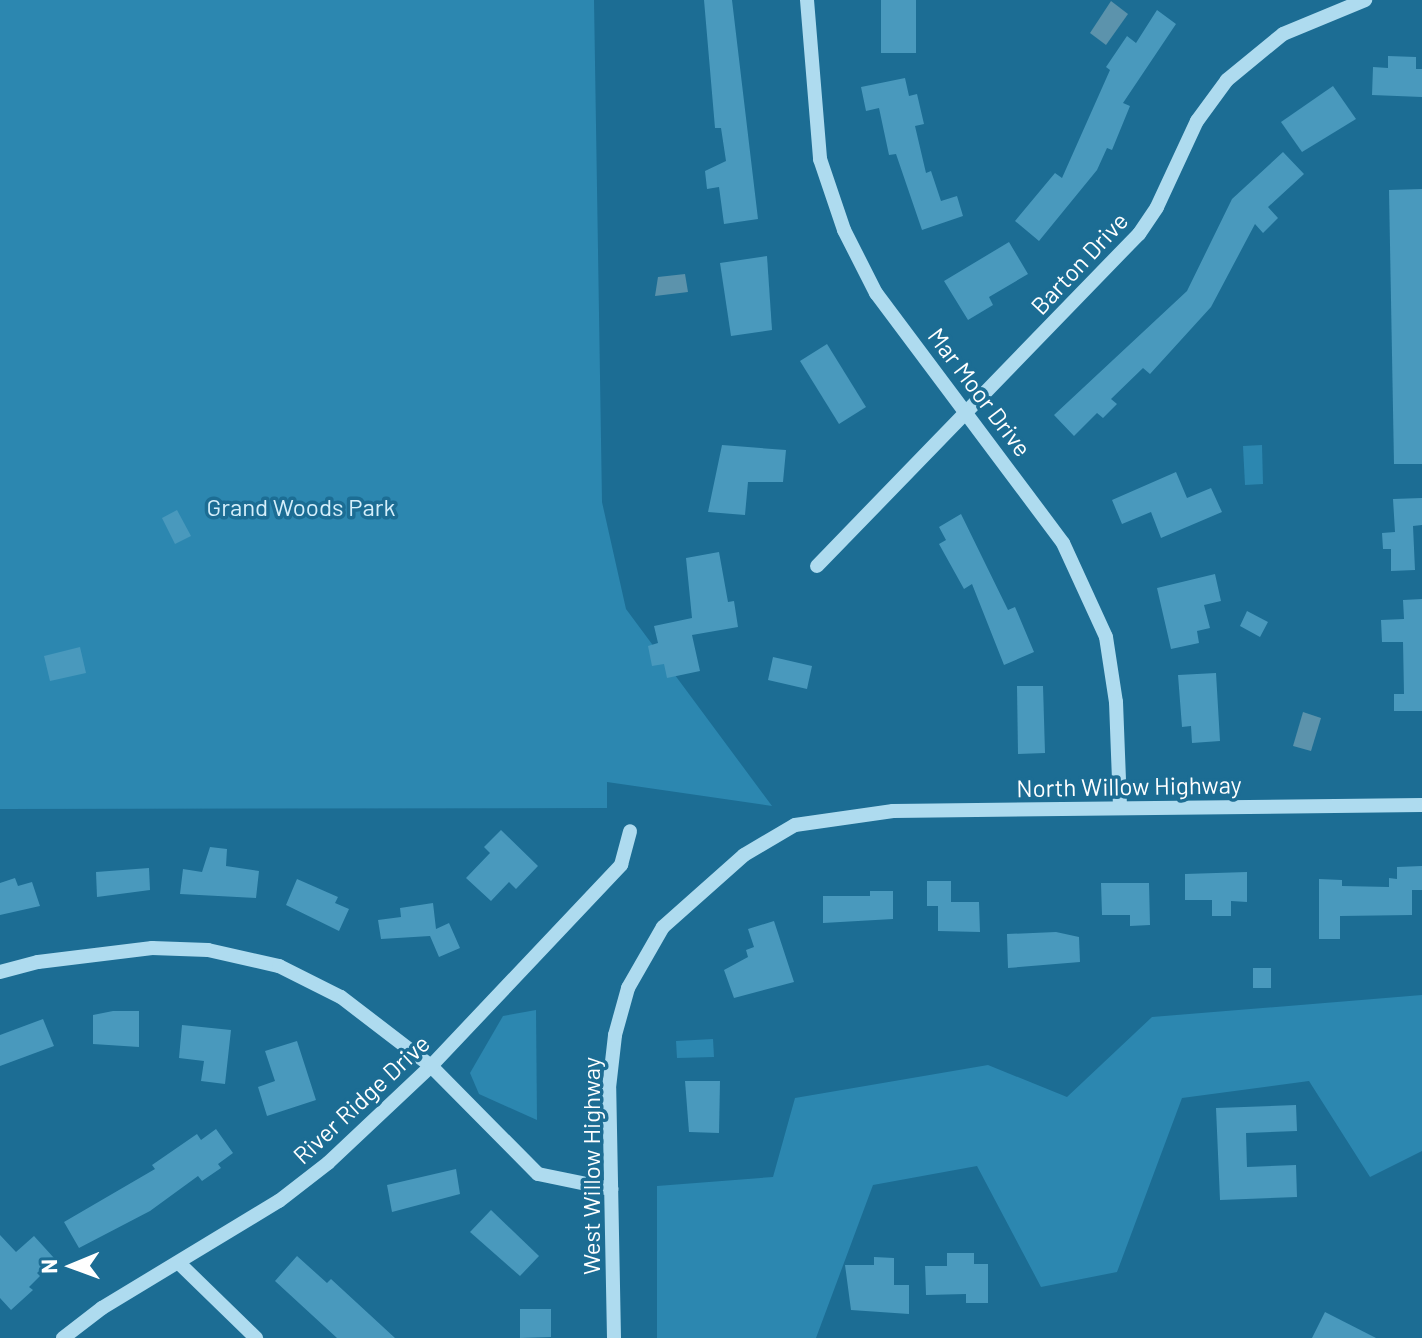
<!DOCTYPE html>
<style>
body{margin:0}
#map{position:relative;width:1422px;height:1338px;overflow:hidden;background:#1c6d94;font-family:Barlow,sans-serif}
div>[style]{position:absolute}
.green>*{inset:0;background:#2c87b0}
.water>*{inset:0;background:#5c93ac}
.building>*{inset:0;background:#4999bd}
.minor>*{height:14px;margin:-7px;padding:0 7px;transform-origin:7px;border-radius:7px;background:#aedbef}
span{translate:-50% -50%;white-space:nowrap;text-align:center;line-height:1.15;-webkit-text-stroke:7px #1c6d94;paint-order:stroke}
.street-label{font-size:24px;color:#fff}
.park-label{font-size:24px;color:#d5effb}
.north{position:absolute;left:32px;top:1226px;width:80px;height:80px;-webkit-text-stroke:6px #1c6d94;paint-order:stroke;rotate:269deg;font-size:22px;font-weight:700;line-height:32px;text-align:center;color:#fff}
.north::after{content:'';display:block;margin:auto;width:28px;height:36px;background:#fff;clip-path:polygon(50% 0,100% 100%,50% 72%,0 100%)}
</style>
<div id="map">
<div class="green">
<div style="clip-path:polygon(0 0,594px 0,602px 502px,626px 609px,772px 806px,607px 782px,607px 808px,0 809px)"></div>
<div style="clip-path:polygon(1262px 445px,1263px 484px,1245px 485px,1243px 446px)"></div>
<div style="clip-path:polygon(1422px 995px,1422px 1151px,1370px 1177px,1309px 1081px,1182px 1098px,1117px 1272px,1041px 1287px,977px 1166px,873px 1185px,816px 1338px,657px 1338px,657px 1186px,773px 1177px,795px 1098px,988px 1065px,1067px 1097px,1152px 1017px)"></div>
<div style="clip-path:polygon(536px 1010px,537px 1120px,479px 1094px,470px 1073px,503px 1016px)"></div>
<div style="clip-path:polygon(713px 1039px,714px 1057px,677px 1058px,676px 1041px)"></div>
</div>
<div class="water">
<div style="clip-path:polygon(1111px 1px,1128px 14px,1106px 45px,1090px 33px)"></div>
<div style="clip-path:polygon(685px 274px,688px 292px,655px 296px,658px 277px)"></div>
<div style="clip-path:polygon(1303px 712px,1321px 718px,1311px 751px,1293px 746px)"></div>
</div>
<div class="building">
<div style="clip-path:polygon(704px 0,732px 0,758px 219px,724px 224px,719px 187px,707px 189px,705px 171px,726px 161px,721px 128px,715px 128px)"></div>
<div style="clip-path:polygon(881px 0,916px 0,916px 53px,881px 53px)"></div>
<div style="clip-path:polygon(1157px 10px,1176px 24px,1123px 103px,1130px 106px,1112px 150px,1107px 148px,1097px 170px,1039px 241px,1015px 221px,1055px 173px,1062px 178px,1110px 70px,1106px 67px,1127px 36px,1136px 43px)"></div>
<div style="clip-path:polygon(1388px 56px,1416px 57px,1416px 69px,1422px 69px,1422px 97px,1372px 95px,1373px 67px,1388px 68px)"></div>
<div style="clip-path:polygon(905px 78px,909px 96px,917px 94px,924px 124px,915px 126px,926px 173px,931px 171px,941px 201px,957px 196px,963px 216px,922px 230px,896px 154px,889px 155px,879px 108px,866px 111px,861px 87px)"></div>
<div style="clip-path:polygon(1333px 86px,1356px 119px,1302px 152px,1281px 122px)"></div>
<div style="clip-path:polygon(1283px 152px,1304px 174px,1268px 207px,1278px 218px,1263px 233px,1255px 224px,1211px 307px,1150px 374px,1143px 368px,1111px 399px,1117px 404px,1103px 418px,1097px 413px,1074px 436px,1054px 415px,1187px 291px,1232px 199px)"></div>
<div style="clip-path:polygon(1422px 189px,1422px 464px,1394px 464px,1389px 190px)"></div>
<div style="clip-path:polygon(1009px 242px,1028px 274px,989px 297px,993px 305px,968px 320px,944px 281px)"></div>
<div style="clip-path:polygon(767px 256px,772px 330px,731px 336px,720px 263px)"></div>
<div style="clip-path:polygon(827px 344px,866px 407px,839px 424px,800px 361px)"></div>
<div style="clip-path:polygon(722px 445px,786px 450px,783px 482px,748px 482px,745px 515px,708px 512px)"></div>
<div style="clip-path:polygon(1176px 472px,1187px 498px,1211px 488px,1222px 512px,1161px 538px,1151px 512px,1122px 524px,1112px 500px)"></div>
<div style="clip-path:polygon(1422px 498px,1422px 525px,1413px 526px,1415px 570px,1391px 571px,1391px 549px,1383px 549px,1382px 533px,1395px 532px,1393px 499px)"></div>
<div style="clip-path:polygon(177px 510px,191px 536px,175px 544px,162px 518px)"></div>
<div style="clip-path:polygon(961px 514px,1008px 610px,1015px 607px,1034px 652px,1004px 665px,972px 584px,964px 589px,939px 544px,946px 540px,939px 527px)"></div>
<div style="clip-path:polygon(719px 552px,728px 602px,734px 601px,738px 627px,692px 635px,700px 671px,667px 678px,664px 664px,652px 666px,648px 646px,658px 643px,654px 626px,692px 618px,686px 558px)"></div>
<div style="clip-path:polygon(1215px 574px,1221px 601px,1204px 605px,1210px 628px,1197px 631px,1199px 643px,1171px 649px,1157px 588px)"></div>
<div style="clip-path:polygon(1422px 599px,1422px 711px,1394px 711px,1394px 694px,1404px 694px,1403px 642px,1382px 642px,1381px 620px,1404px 619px,1403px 600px)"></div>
<div style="clip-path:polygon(1247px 611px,1268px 622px,1260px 637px,1240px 626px)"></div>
<div style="clip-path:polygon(80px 647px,86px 673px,50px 681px,44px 656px)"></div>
<div style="clip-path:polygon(773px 657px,812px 666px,807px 689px,768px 680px)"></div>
<div style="clip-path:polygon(1216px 673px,1220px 741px,1192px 743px,1191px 726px,1182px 727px,1178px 675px)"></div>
<div style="clip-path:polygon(1017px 686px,1043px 686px,1045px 753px,1018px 754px)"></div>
<div style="clip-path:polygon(501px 830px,538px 866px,516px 889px,509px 882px,491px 901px,466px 878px,490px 853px,484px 847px)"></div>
<div style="clip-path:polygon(210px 847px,227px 849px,226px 866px,259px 871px,256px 898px,180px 894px,183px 869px,202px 872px)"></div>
<div style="clip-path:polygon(1422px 866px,1422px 890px,1412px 890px,1412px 915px,1340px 916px,1340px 939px,1319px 939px,1319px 879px,1342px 880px,1342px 886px,1389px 887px,1389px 878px,1397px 879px,1397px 867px)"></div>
<div style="clip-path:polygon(149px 868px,150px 890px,97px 897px,96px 872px)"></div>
<div style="clip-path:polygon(1247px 872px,1247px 902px,1231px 901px,1231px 916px,1212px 916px,1212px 900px,1185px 900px,1185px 874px)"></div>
<div style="clip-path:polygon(15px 878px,18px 886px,32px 882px,40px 906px,0 915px,0 883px)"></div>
<div style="clip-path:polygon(297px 879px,338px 897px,335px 903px,349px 909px,339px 931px,286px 905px)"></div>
<div style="clip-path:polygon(927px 881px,951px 881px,951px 902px,979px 902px,980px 932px,938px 931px,938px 906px,927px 906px)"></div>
<div style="clip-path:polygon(1101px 883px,1149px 883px,1150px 925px,1130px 926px,1130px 915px,1102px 915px)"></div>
<div style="clip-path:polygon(870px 891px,893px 891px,893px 919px,823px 923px,823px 896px,870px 896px)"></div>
<div style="clip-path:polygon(433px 903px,436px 929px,449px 923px,460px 948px,439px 957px,430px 936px,381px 939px,378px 920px,401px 917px,400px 908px)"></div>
<div style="clip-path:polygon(774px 921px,794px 982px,734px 998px,724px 970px,748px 957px,746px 950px,754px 947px,748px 929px)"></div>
<div style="clip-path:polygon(1056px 932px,1079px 937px,1080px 962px,1008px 968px,1007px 934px)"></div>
<div style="clip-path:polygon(1253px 968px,1271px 968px,1271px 988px,1253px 988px)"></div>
<div style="clip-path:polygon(113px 1011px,139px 1011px,139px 1047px,93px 1044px,93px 1015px)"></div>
<div style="clip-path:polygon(43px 1019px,54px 1046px,0 1066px,0 1035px)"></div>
<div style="clip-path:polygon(182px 1025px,231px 1030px,225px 1084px,201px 1081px,204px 1061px,179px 1058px)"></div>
<div style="clip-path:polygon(297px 1041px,316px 1100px,267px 1116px,258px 1087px,275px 1081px,265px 1051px)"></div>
<div style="clip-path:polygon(685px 1081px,720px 1081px,719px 1133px,689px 1132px)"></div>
<div style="clip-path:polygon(1296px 1105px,1297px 1131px,1246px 1133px,1247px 1167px,1296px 1165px,1297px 1197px,1220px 1200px,1216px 1108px)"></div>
<div style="clip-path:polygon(216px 1129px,233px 1153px,218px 1164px,221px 1168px,202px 1181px,198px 1176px,150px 1211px,79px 1248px,64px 1222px,155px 1169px,152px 1165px,197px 1134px,201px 1140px)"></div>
<div style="clip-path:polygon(456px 1169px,460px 1194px,392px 1212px,387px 1185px)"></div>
<div style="clip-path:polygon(491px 1210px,539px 1256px,520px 1276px,470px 1232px)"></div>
<div style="clip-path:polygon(0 1235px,16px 1252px,34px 1236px,54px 1258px,37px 1273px,40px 1276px,29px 1287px,33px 1290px,11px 1310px,0 1298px)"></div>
<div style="clip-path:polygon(947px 1253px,974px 1253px,974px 1264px,988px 1264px,988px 1303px,966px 1303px,966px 1294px,926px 1295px,925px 1266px,947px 1266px)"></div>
<div style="clip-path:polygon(297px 1256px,327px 1283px,331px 1279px,395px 1338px,337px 1338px,275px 1281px)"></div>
<div style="clip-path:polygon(874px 1257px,894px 1258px,894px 1285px,909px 1285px,909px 1314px,851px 1310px,845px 1265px,874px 1265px)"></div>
<div style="clip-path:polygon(520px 1309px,551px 1309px,551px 1337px,520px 1338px)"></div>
<div style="clip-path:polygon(1325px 1312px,1376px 1338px,1312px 1338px)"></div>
</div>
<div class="minor">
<div style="left:807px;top:0;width:160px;rotate:85.3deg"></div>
<div style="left:820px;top:159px;width:75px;rotate:71.3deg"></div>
<div style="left:844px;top:230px;width:71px;rotate:63.1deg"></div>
<div style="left:876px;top:293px;width:312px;rotate:53.2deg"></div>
<div style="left:1063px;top:543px;width:103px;rotate:65.4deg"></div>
<div style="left:1106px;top:637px;width:66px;rotate:81.3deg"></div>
<div style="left:1116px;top:702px;width:106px;rotate:87.8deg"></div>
<div style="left:817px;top:566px;width:463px;rotate:-45.9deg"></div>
<div style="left:1139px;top:234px;width:32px;rotate:-56deg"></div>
<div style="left:1157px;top:207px;width:95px;rotate:-65.1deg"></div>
<div style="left:1197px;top:121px;width:51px;rotate:-53.8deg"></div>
<div style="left:1227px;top:80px;width:72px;rotate:-39.4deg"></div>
<div style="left:1283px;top:34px;width:89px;rotate:-22.5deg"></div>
<div style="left:0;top:972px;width:39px;rotate:-15deg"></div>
<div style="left:38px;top:962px;width:115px;rotate:-7deg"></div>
<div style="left:152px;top:948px;width:56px;rotate:2deg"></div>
<div style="left:208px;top:950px;width:73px;rotate:12.7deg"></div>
<div style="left:279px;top:966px;width:69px;rotate:26.6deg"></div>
<div style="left:341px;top:997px;width:113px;rotate:37.5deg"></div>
<div style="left:431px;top:1066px;width:152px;rotate:45.3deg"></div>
<div style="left:538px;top:1174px;width:75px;rotate:11.6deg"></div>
<div style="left:181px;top:1265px;width:105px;rotate:44.2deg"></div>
<div style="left:63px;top:1338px;width:49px;rotate:-37.6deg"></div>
<div style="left:102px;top:1308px;width:207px;rotate:-31.2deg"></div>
<div style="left:279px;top:1201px;width:62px;rotate:-37.8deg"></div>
<div style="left:328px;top:1163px;width:141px;rotate:-43.3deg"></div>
<div style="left:431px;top:1066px;width:277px;rotate:-46.6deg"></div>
<div style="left:621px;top:865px;width:35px;rotate:-75deg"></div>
<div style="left:614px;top:1338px;width:250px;rotate:-91.1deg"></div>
<div style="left:609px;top:1088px;width:53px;rotate:-83.5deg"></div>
<div style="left:615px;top:1035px;width:49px;rotate:-74.5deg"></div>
<div style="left:628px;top:988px;width:70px;rotate:-60.2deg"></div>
<div style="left:663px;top:927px;width:108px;rotate:-41.6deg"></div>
<div style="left:744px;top:855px;width:59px;rotate:-30.5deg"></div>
<div style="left:795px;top:825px;width:99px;rotate:-8.1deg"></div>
<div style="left:893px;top:811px;width:529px;rotate:-0.65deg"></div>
</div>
<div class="street-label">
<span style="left:1079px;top:263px;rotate:-47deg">Barton Drive</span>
<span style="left:980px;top:392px;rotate:53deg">Mar Moor Drive</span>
<span style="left:1129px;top:786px;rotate:-1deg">North Willow Highway</span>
<span style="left:361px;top:1099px;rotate:-43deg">River Ridge Drive</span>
<span style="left:591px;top:1166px;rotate:-90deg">West Willow Highway</span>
</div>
<div class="park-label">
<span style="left:301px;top:507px">Grand Woods Park</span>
</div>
<div class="north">N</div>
</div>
